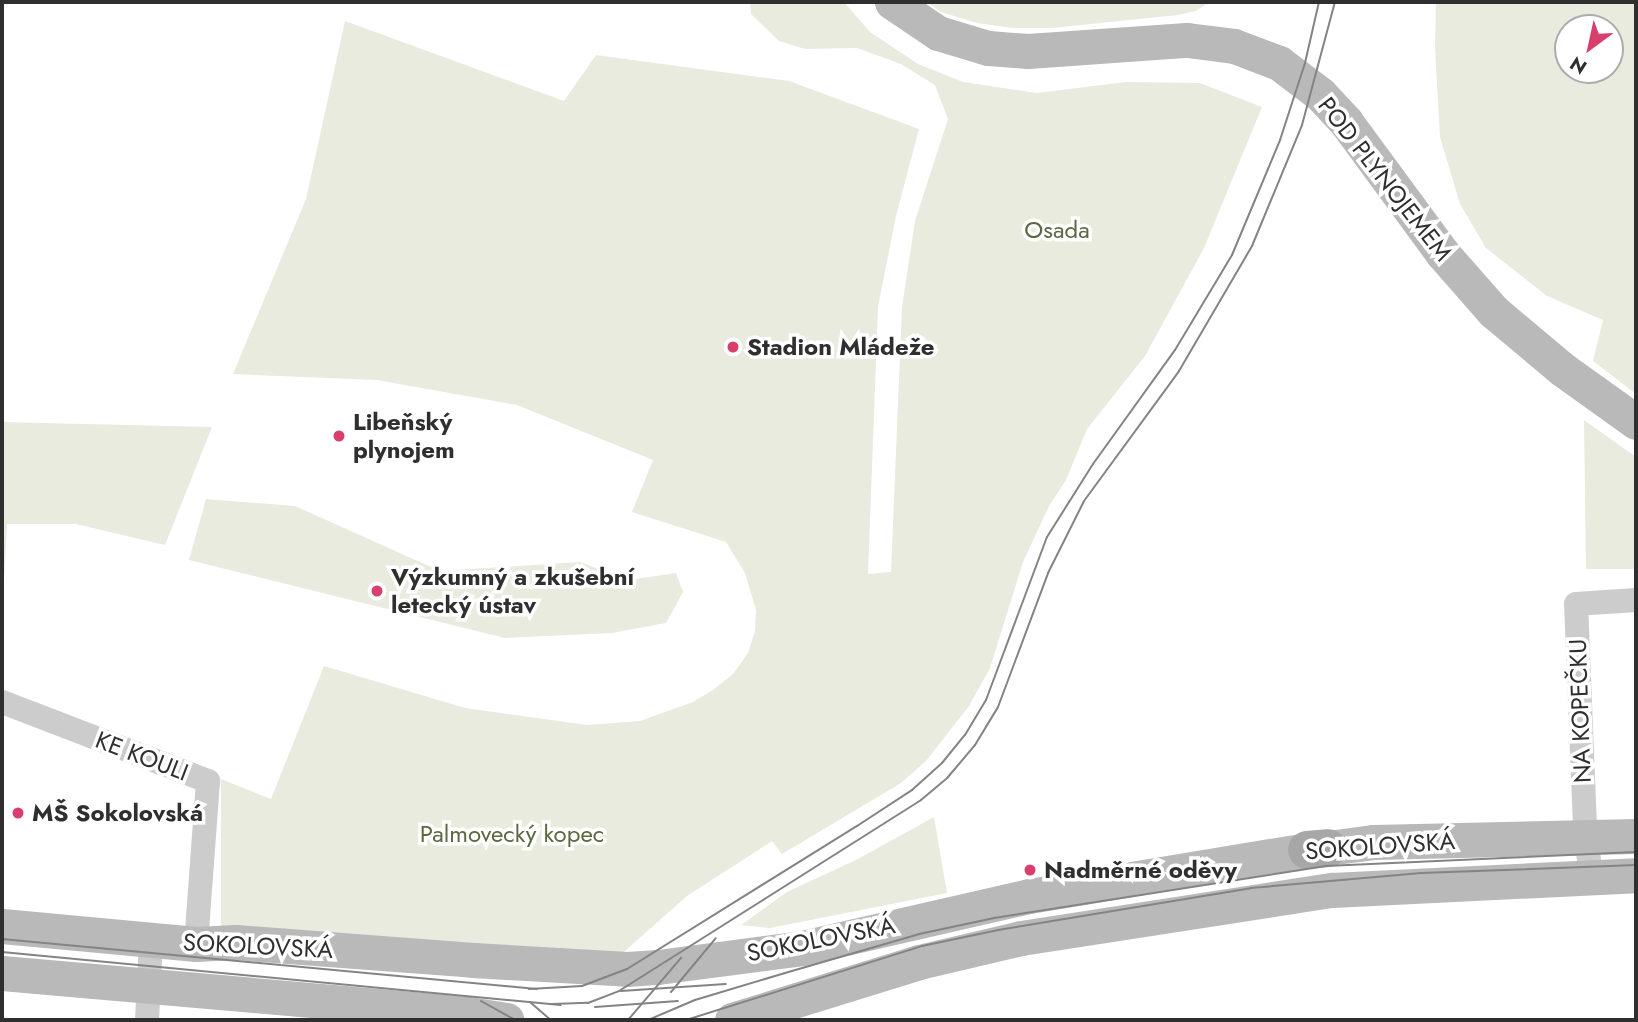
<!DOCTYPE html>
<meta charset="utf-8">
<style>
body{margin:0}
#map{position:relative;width:1638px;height:1022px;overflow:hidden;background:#fff;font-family:Jost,sans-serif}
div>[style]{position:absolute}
.green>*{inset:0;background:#e8ebde}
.minor>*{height:24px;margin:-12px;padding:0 12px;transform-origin:12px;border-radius:12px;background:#ccc}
.secondary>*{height:35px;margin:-17.5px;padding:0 17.5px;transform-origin:17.5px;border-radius:17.5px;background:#b9b9b9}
.primary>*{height:38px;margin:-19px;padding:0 19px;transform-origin:19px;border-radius:19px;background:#a7a7a7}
.tram>*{height:2px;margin:-1px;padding:0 1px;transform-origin:1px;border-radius:1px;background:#848484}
.dots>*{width:19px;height:19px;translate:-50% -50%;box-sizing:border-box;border:4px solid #fff;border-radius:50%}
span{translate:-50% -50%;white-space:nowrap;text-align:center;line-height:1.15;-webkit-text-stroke:7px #fff;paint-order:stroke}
.street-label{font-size:24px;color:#2f2f2f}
.park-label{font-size:24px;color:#5b6840}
.poi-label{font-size:24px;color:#2f2f2f;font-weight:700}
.left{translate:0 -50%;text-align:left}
.frame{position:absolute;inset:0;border:4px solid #2f2f2f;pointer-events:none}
.north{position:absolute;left:1554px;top:14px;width:70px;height:70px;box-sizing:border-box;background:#fff;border:2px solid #acacac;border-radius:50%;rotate:213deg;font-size:19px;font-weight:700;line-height:28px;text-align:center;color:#2f2f2f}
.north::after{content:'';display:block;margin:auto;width:24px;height:32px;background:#d93f6c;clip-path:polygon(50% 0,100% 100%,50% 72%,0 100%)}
</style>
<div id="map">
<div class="green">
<div style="clip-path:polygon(750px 2px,844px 2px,870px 32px,918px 64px,963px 82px,1037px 93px,1126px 82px,1200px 83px,1262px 107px,1204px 248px,1145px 356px,1087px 429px,1066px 480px,1049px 506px,1023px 562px,990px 668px,969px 706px,926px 761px,901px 783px,782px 854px,772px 841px,687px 896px,617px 958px,221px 936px,221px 779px,271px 799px,324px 666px,465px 708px,587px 725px,640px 721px,693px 702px,713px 690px,733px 674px,748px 653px,755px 631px,756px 610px,745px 573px,726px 542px,632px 512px,653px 460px,517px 405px,377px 380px,233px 374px,306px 199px,345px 21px,564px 101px,596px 55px,789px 81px,919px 129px,896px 216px,878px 307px,868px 574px,891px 572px,902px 307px,915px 221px,948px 119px,935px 85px,901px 64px,857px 48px,805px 49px,779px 41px,751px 14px)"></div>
<div style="clip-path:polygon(927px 2px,1209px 2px,1196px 11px,1178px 15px,1052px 28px,1012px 28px,977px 23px,941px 12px)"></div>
<div style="clip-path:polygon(evenodd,1436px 2px,1636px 2px,1636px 394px,1593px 361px,1603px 320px,1547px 296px,1486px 248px,1460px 204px,1440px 137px,1435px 47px,1436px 2px,1568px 28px,1610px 28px,1610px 70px,1568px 70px,1568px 28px)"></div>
<div style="clip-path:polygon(1584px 420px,1636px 457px,1636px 569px,1586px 569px)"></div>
<div style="clip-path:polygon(2px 422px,212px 427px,165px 545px,76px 524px,7px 524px,2px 616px)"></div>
<div style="clip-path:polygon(206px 499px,295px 506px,440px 571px,580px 562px,628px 580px,676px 573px,683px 592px,666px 623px,612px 633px,505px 638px,189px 560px)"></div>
<div style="clip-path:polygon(934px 817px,947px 893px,770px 928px,741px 925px,787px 892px,858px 859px)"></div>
</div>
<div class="minor">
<div style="left:2px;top:702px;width:221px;rotate:21deg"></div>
<div style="left:208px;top:781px;width:163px;rotate:94.2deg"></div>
<div style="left:1591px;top:877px;width:50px;rotate:-96.8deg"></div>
<div style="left:1585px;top:827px;width:223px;rotate:-92.3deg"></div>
<div style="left:1576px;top:604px;width:60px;rotate:-3.8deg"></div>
<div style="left:147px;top:1020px;width:80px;rotate:-87.1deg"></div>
</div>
<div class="secondary">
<div style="left:892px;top:2px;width:55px;rotate:34deg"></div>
<div style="left:938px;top:33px;width:52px;rotate:16.7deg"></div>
<div style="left:988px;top:48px;width:40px;rotate:4.3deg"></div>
<div style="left:1028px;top:51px;width:159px;rotate:-4deg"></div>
<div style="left:1187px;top:40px;width:47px;rotate:7.3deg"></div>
<div style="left:1234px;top:46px;width:48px;rotate:20.7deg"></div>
<div style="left:1279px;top:63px;width:51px;rotate:37.1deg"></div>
<div style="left:1320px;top:94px;width:38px;rotate:47deg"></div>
<div style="left:1346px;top:122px;width:164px;rotate:53.7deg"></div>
<div style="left:1443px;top:254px;width:76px;rotate:48.7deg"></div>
<div style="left:1493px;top:311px;width:90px;rotate:40deg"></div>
<div style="left:1562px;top:369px;width:91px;rotate:35.6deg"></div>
<div style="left:1328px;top:848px;width:45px;rotate:-7.6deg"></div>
<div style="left:1373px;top:842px;width:263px;rotate:-1.3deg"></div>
<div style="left:2px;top:926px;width:195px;rotate:5.3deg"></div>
<div style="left:196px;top:944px;width:39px;rotate:-3deg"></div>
<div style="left:235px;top:942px;width:239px;rotate:4.3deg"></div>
<div style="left:473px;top:960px;width:154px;rotate:3.3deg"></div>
<div style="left:627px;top:969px;width:31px;rotate:-4deg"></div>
<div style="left:658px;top:967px;width:145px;rotate:-7.5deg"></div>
<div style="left:802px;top:948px;width:233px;rotate:-12.9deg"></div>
<div style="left:1029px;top:896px;width:282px;rotate:-9.4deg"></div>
<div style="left:2px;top:973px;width:469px;rotate:5deg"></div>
<div style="left:469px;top:1014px;width:38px;rotate:9deg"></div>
<div style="left:732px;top:1020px;width:196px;rotate:-17.2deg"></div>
<div style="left:919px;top:962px;width:105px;rotate:-13.2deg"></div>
<div style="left:1021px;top:938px;width:315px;rotate:-8.8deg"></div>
<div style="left:1332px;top:890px;width:304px;rotate:-2.8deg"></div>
</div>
<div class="primary">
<div style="left:1307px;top:850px;width:21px;rotate:-5deg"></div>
</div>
<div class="tram">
<div style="left:2px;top:939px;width:537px;rotate:5.34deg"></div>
<div style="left:2px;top:952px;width:561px;rotate:5.43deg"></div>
<div style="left:529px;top:989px;width:53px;rotate:-3.2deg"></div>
<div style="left:582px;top:986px;width:48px;rotate:-20.7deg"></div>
<div style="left:627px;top:969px;width:271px;rotate:-31.9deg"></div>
<div style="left:857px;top:826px;width:66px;rotate:-33.2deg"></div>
<div style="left:912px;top:790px;width:40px;rotate:-42deg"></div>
<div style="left:942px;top:763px;width:36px;rotate:-51deg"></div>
<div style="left:965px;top:735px;width:41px;rotate:-59deg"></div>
<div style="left:986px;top:700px;width:174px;rotate:-69.5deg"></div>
<div style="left:1047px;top:537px;width:86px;rotate:-57.8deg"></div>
<div style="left:1093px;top:464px;width:140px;rotate:-54.3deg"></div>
<div style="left:1175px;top:350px;width:111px;rotate:-59deg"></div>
<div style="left:1232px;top:255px;width:125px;rotate:-67.3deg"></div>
<div style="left:1280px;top:140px;width:81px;rotate:-72deg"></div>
<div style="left:1305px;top:63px;width:63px;rotate:-77.1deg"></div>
<div style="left:621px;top:991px;width:105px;rotate:-3.8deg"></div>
<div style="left:671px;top:992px;width:70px;rotate:-50.2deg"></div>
<div style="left:481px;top:1001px;width:39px;rotate:29deg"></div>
<div style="left:530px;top:1002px;width:28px;rotate:41deg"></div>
<div style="left:552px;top:1004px;width:36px;rotate:-2deg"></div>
<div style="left:588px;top:1003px;width:33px;rotate:-21deg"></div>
<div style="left:619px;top:991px;width:357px;rotate:-32.3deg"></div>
<div style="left:921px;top:800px;width:35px;rotate:-40deg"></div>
<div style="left:948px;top:777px;width:42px;rotate:-49.8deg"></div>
<div style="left:975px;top:745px;width:44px;rotate:-58.8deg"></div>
<div style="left:998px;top:707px;width:143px;rotate:-69.5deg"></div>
<div style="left:1048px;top:573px;width:80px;rotate:-63.4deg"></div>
<div style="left:1084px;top:501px;width:161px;rotate:-53.8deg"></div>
<div style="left:1179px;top:371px;width:145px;rotate:-59.7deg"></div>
<div style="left:1252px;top:246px;width:131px;rotate:-67.5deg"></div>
<div style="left:1302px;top:125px;width:127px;rotate:-75deg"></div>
<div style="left:595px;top:1007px;width:83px;rotate:-4.1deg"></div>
<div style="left:628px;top:1020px;width:82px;rotate:-49.5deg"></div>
<div style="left:648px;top:1020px;width:51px;rotate:-23.1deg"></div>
<div style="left:695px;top:1000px;width:94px;rotate:-16.7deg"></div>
<div style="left:785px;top:973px;width:140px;rotate:-16.2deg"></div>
<div style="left:919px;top:934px;width:77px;rotate:-12deg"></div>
<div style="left:994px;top:918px;width:336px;rotate:-8.9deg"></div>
<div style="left:1326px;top:866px;width:310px;rotate:-2.6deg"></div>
<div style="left:686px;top:1020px;width:247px;rotate:-17.4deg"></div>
<div style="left:922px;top:946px;width:78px;rotate:-11.9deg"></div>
<div style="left:998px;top:930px;width:256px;rotate:-9.4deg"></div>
<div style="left:1251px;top:888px;width:171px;rotate:-5deg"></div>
<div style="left:1421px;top:873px;width:215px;rotate:-2.1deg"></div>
</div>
<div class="dots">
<div style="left:733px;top:347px;background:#d93f6c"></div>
<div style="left:339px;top:436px;background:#d93f6c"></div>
<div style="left:377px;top:591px;background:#d93f6c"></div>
<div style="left:18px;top:813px;background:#d93f6c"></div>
<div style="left:1030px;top:870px;background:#d93f6c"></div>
</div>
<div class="street-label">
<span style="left:1385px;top:179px;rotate:52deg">POD PLYNOJEMEM</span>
<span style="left:1580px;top:711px;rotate:-92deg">NA KOPEČKU</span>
<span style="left:142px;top:756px;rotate:21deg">KE KOULI</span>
<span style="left:1380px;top:846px;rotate:-4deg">SOKOLOVSKÁ</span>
<span style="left:821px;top:939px;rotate:-11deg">SOKOLOVSKÁ</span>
<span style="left:258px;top:946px;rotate:3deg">SOKOLOVSKÁ</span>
</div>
<div class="park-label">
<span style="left:1057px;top:230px">Osada</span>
<span style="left:512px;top:834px">Palmovecký kopec</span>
</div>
<div class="poi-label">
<span class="left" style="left:747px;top:347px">Stadion Mládeže</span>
<span class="left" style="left:353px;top:436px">Libeňský<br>plynojem</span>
<span class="left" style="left:391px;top:591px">Výzkumný a zkušební<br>letecký ústav</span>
<span class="left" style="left:32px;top:813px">MŠ Sokolovská</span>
<span class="left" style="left:1044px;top:870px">Nadměrné oděvy</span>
</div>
<div class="frame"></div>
<div class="north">N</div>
</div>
